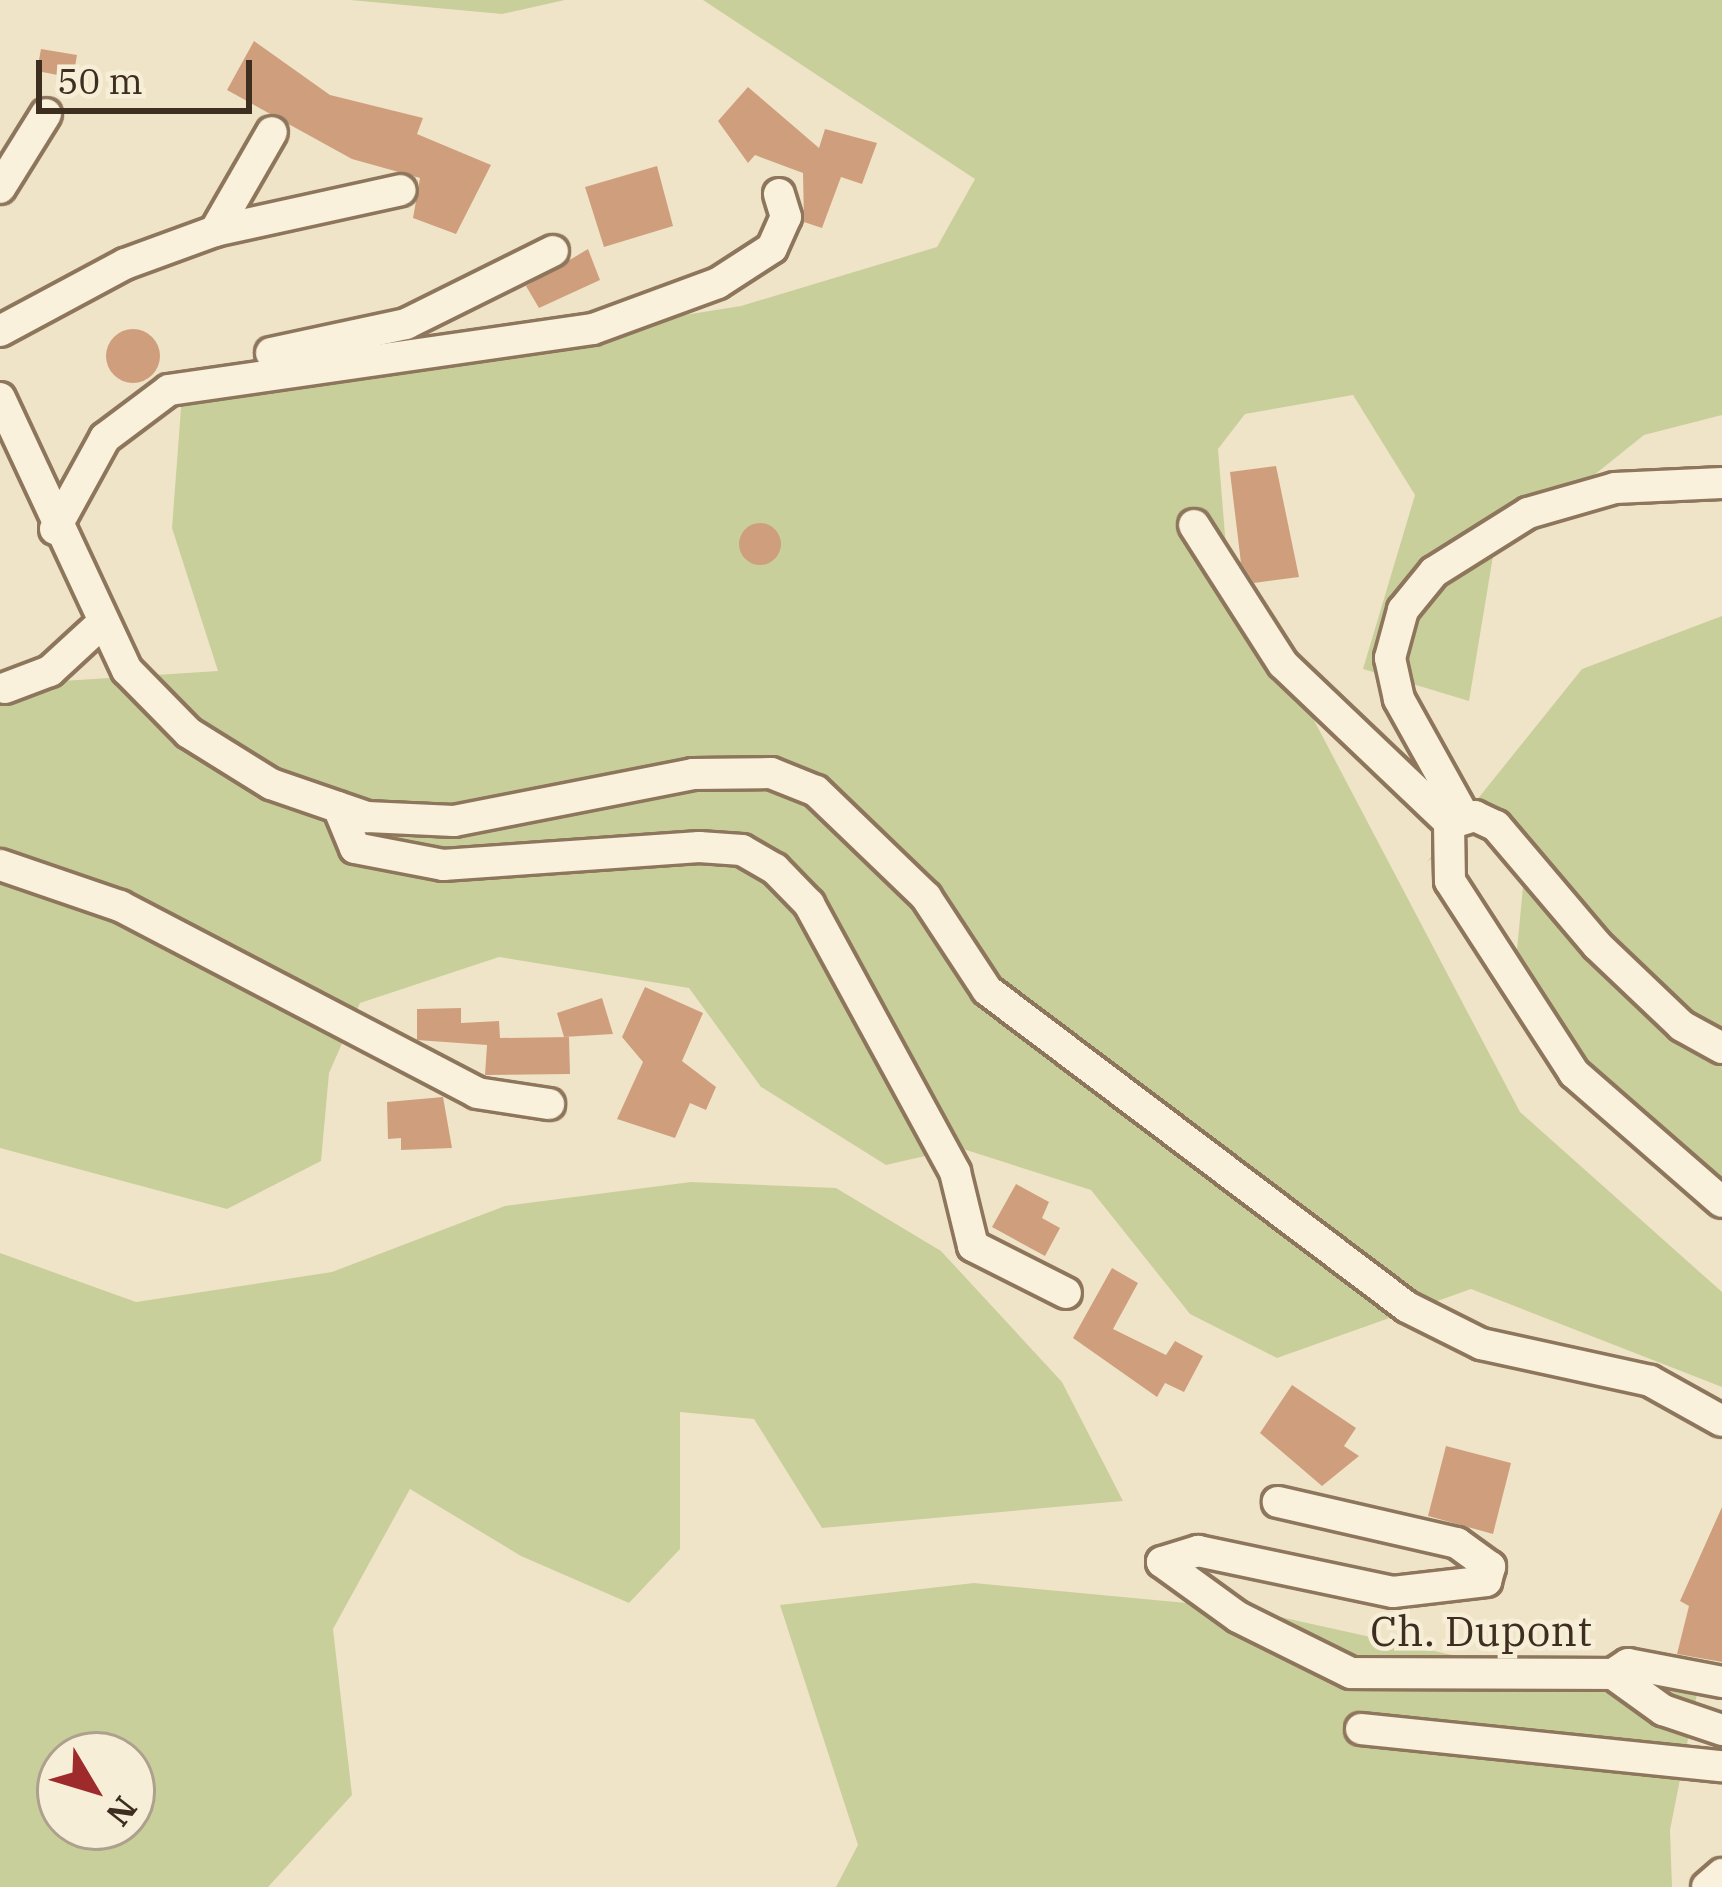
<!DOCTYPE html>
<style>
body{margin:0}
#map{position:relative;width:1722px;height:1887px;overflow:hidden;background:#f0e4c8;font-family:"IBM Plex Serif",serif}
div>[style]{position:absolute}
.green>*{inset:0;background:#c9cf9b}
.building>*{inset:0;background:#cf9f7d}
.round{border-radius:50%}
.roads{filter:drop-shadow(3px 0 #8d765c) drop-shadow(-3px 0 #8d765c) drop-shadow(0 3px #8d765c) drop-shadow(0 -3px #8d765c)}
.street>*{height:30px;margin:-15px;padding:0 15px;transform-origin:15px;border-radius:15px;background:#faf1dc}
span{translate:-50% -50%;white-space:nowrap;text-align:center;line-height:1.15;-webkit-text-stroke:9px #f7eed8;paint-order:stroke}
.street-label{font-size:42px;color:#3d2e20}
.north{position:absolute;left:36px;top:1731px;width:120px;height:120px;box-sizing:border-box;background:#f7eed8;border:3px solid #ada18e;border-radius:50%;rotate:128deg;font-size:33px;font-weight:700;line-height:48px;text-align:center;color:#3d2e20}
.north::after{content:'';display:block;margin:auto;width:42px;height:54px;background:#9e2a2b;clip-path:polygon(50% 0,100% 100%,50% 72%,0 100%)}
.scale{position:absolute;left:36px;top:60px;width:216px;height:54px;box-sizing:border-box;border:6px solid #3d2e20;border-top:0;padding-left:15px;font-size:36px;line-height:42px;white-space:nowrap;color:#3d2e20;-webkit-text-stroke:9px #f7eed8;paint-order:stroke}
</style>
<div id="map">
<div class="green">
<div style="clip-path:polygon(350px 0,565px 0,502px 14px)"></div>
<div style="clip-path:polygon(703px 0,1722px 0,1722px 415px,1644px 435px,1493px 556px,1469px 701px,1363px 669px,1415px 495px,1353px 395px,1245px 414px,1218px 449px,1229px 584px,1306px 705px,1520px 1112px,1722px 1292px,1722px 1387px,1471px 1289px,1277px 1358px,1190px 1314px,1091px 1190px,960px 1148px,886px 1165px,761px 1087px,689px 988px,499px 957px,360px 1003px,329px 1073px,321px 1161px,227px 1209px,0 1148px,0 685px,218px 671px,172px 528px,182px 395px,741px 306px,937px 247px,975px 179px)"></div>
<div style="clip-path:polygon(1722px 616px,1722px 1202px,1512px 1002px,1525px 866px,1480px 824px,1427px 862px,1582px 669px)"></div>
<div style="clip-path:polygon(evenodd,691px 1182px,836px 1188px,941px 1251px,1062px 1382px,1123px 1501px,822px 1528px,754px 1419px,680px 1412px,680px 1549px,629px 1603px,521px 1556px,410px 1489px,333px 1629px,352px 1795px,268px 1887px,0 1887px,0 1253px,136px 1302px,332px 1272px,505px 1206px,691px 1182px,60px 1755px,132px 1755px,132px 1827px,60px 1827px,60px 1755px)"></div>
<div style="clip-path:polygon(974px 1583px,1240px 1608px,1511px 1668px,1699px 1684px,1670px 1830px,1672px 1887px,836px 1887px,858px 1845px,780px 1605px)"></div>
</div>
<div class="building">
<div style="clip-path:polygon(254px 41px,330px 95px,423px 118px,417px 134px,491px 165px,456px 234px,413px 218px,420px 178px,352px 159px,227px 90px)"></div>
<div style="clip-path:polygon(41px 49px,77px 55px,73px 78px,37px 71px)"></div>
<div style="clip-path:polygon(748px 87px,819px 148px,825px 129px,877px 143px,862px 184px,841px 177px,822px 228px,804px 222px,803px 173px,755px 155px,748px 163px,718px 121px)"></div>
<div style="clip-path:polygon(657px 166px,673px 226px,604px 247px,585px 187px)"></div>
<div style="clip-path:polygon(588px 249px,600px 280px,539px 308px,526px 286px)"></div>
<div class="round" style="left:106px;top:329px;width:54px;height:54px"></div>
<div style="clip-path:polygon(1276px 466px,1299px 577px,1254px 583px,1241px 563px,1230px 472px)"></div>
<div class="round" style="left:739px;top:523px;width:42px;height:42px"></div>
<div style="clip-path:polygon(645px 987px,703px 1013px,682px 1061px,716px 1087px,706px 1110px,690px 1103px,675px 1138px,617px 1119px,643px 1062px,622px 1037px)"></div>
<div style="clip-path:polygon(602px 998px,613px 1034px,564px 1037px,557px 1013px)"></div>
<div style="clip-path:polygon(461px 1008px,461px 1023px,499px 1021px,500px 1038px,569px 1037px,570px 1074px,485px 1075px,487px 1045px,417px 1040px,417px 1009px)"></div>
<div style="clip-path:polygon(443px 1097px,452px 1148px,401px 1150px,401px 1138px,388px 1139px,387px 1102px)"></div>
<div style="clip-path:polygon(1016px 1184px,1049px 1202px,1042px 1218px,1060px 1228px,1045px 1256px,992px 1227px)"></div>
<div style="clip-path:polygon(1112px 1268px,1138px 1283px,1113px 1329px,1166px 1355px,1175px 1341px,1203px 1356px,1184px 1392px,1165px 1383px,1157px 1397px,1073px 1338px)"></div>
<div style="clip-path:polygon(1292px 1385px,1356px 1428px,1344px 1446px,1359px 1456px,1322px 1486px,1260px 1433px)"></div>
<div style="clip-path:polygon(1446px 1446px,1511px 1463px,1493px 1534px,1428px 1516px)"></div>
<div style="clip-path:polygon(1722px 1507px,1722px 1662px,1677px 1654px,1689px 1606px,1680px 1601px)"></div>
</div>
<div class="roads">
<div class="street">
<div style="left:0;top:188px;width:87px;rotate:-58.1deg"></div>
<div style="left:215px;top:231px;width:114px;rotate:-60.1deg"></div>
<div style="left:0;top:331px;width:142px;rotate:-28.2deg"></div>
<div style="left:125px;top:264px;width:96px;rotate:-20.1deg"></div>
<div style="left:215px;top:231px;width:190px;rotate:-12.4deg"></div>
<div style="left:271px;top:353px;width:138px;rotate:-12.1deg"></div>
<div style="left:406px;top:324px;width:164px;rotate:-26.4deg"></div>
<div style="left:0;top:398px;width:300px;rotate:65deg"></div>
<div style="left:127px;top:670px;width:88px;rotate:45.5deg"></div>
<div style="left:189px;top:733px;width:97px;rotate:31.9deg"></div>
<div style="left:271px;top:784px;width:102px;rotate:19deg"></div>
<div style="left:367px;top:817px;width:87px;rotate:2.6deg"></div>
<div style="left:454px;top:821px;width:244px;rotate:-11.1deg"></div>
<div style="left:693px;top:774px;width:78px;rotate:-0.7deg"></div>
<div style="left:771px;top:773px;width:48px;rotate:21.8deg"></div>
<div style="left:816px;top:791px;width:153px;rotate:43.9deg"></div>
<div style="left:926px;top:897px;width:111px;rotate:56.7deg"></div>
<div style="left:987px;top:990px;width:526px;rotate:37.04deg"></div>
<div style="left:1407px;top:1307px;width:83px;rotate:26.6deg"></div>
<div style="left:1481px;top:1344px;width:173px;rotate:12.3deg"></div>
<div style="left:1650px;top:1381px;width:82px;rotate:29.1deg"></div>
<div style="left:1194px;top:525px;width:165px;rotate:57.4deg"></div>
<div style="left:1283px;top:664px;width:231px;rotate:43.6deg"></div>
<div style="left:55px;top:529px;width:104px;rotate:-61.2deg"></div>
<div style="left:105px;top:438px;width:80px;rotate:-36.9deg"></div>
<div style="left:169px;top:390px;width:428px;rotate:-8.2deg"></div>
<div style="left:593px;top:329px;width:133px;rotate:-20.2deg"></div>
<div style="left:718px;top:283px;width:64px;rotate:-32.9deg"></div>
<div style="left:772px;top:248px;width:34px;rotate:-66deg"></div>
<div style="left:786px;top:217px;width:24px;rotate:-107deg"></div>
<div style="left:5px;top:688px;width:48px;rotate:-20.7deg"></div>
<div style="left:50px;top:671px;width:68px;rotate:-42.6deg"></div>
<div style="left:338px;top:807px;width:44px;rotate:67.5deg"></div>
<div style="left:355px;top:848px;width:90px;rotate:10.9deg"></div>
<div style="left:443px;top:865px;width:257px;rotate:-4deg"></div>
<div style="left:699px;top:847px;width:43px;rotate:4deg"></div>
<div style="left:742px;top:850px;width:38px;rotate:30deg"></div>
<div style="left:775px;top:869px;width:49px;rotate:45.8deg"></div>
<div style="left:809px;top:904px;width:305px;rotate:61.4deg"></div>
<div style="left:955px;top:1172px;width:76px;rotate:76.3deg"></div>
<div style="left:973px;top:1246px;width:104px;rotate:26.8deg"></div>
<div style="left:1464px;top:816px;width:134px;rotate:-119.1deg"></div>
<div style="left:1399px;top:699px;width:42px;rotate:-102.4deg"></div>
<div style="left:1390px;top:658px;width:50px;rotate:-74.8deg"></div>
<div style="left:1403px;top:610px;width:49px;rotate:-50.8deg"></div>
<div style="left:1434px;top:572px;width:111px;rotate:-32.1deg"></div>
<div style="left:1528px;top:513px;width:91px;rotate:-16deg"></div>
<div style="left:1615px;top:488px;width:107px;rotate:-2.7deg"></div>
<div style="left:0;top:865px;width:127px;rotate:18.9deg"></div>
<div style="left:120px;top:906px;width:403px;rotate:27.6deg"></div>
<div style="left:477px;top:1093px;width:73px;rotate:8.7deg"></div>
<div style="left:1722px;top:1048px;width:46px;rotate:-151.2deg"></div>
<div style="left:1682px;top:1026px;width:117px;rotate:-136.4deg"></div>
<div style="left:1597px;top:945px;width:156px;rotate:-130.3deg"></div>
<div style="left:1496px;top:826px;width:23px;rotate:-155deg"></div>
<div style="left:1475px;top:816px;width:27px;rotate:163deg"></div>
<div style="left:1449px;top:824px;width:57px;rotate:89deg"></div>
<div style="left:1450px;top:881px;width:229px;rotate:57.1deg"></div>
<div style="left:1574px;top:1073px;width:196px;rotate:41.1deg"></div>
<div style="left:1162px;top:1562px;width:38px;rotate:-17deg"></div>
<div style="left:1198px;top:1551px;width:199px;rotate:11.9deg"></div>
<div style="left:1393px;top:1592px;width:94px;rotate:-6.7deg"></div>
<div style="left:1486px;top:1581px;width:15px;rotate:-74deg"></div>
<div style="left:1490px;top:1567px;width:41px;rotate:-144deg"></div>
<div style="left:1457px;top:1543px;width:184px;rotate:-167.1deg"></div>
<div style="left:1162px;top:1562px;width:94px;rotate:35.9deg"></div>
<div style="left:1238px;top:1617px;width:126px;rotate:26.4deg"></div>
<div style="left:1351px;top:1673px;width:262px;rotate:0.2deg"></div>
<div style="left:1613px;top:1674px;width:62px;rotate:35.8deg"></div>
<div style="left:1663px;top:1710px;width:62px;rotate:18.7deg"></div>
<div style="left:1613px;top:1674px;width:18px;rotate:-34deg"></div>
<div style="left:1628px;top:1664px;width:96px;rotate:10.8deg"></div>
<div style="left:1361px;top:1729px;width:363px;rotate:5.9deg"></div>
<div style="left:1707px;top:1887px;width:20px;rotate:-41deg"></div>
</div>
</div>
<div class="street-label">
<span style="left:1481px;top:1631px">Ch. Dupont</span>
</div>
<div class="north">N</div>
<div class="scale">50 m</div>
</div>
